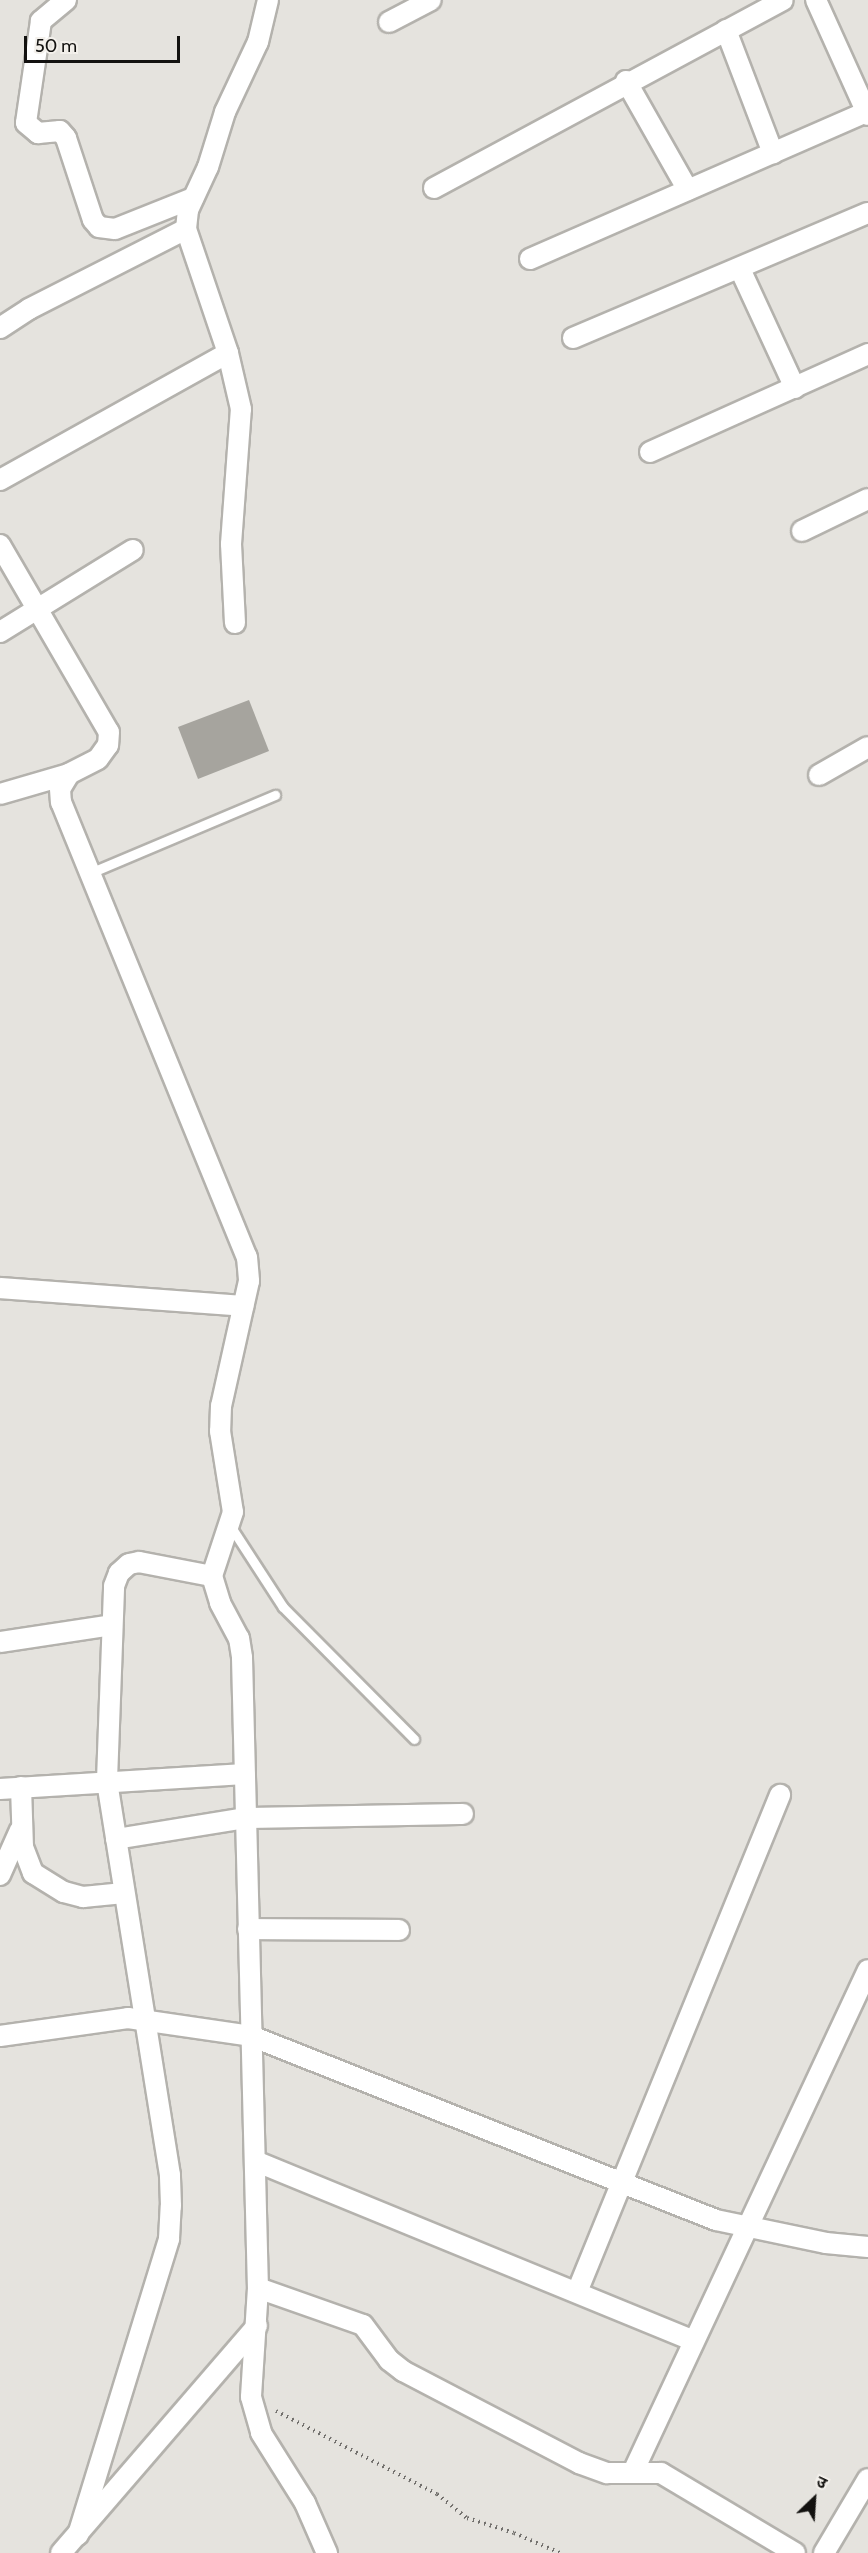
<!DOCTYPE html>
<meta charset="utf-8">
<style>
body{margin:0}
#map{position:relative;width:868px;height:2553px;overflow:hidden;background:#e5e3de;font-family:Cabin,"Noto Sans Devanagari",sans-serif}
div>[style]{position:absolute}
.building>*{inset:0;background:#a6a49e}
.path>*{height:4px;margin-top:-2px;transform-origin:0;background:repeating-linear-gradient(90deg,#72706d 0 1.5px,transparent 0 6px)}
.roads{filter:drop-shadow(2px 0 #b4b2ad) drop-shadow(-2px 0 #b4b2ad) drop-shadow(0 2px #b4b2ad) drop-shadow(0 -2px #b4b2ad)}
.service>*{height:9px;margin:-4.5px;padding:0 4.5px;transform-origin:4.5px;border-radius:4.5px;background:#fff}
.minor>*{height:20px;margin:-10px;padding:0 10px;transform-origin:10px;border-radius:10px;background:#fff}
span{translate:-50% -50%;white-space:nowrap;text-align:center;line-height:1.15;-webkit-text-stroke:4.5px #f3f0eb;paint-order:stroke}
.north{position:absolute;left:784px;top:2469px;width:60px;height:60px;-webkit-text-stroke:4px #f3f0eb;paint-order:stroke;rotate:25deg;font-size:16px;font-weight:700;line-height:24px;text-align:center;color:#131210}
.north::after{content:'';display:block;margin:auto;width:21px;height:27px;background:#131210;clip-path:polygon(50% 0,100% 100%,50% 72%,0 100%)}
.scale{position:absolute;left:24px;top:36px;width:156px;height:27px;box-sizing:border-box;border:3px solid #131210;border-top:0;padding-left:8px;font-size:18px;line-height:21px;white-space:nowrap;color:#131210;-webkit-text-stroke:4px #f3f0eb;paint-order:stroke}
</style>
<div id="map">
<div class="building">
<div style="clip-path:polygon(249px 700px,269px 751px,198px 779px,178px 727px)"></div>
</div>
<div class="path">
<div style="left:276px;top:2411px;width:181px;rotate:27.3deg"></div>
<div style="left:437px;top:2494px;width:38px;rotate:39deg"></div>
<div style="left:467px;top:2518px;width:49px;rotate:17.7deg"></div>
<div style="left:514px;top:2533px;width:50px;rotate:23.5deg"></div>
</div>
<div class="roads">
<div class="service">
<div style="left:90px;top:873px;width:201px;rotate:-22.9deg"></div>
<div style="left:231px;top:1527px;width:95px;rotate:57deg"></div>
<div style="left:283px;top:1607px;width:186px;rotate:45.2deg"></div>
</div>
<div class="minor">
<div style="left:66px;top:0;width:33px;rotate:140deg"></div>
<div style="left:41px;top:21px;width:103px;rotate:98.4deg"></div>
<div style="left:26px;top:123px;width:16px;rotate:40deg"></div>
<div style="left:38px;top:133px;width:22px;rotate:-5deg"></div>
<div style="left:60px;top:131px;width:9px;rotate:49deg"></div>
<div style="left:66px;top:138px;width:86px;rotate:71.8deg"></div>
<div style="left:93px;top:220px;width:9px;rotate:49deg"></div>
<div style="left:99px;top:227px;width:16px;rotate:7deg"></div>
<div style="left:115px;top:229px;width:84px;rotate:-21.7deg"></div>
<div style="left:816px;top:0;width:126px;rotate:65.7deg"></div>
<div style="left:389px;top:22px;width:47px;rotate:-27.6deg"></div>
<div style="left:726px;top:30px;width:132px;rotate:69.1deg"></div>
<div style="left:626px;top:81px;width:125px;rotate:60.4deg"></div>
<div style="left:434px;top:188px;width:396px;rotate:-28.3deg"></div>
<div style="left:530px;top:259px;width:368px;rotate:-23.6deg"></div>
<div style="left:740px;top:269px;width:131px;rotate:65.2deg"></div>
<div style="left:0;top:328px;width:35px;rotate:-33deg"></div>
<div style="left:29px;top:309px;width:176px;rotate:-27deg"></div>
<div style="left:573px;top:338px;width:320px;rotate:-23deg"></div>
<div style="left:650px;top:452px;width:239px;rotate:-24.2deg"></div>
<div style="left:0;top:480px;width:261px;rotate:-29.1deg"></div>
<div style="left:802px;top:531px;width:73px;rotate:-25.9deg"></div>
<div style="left:0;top:545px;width:216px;rotate:59.8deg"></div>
<div style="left:109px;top:732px;width:13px;rotate:94deg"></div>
<div style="left:108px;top:745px;width:17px;rotate:126deg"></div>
<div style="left:98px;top:759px;width:33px;rotate:153deg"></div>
<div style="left:69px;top:774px;width:17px;rotate:121deg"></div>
<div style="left:60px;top:789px;width:13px;rotate:86deg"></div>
<div style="left:61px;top:802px;width:492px;rotate:67.8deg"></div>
<div style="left:247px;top:1257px;width:24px;rotate:85deg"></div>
<div style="left:249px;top:1281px;width:128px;rotate:102.6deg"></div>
<div style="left:221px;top:1406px;width:25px;rotate:92deg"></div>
<div style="left:220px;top:1431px;width:82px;rotate:80.9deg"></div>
<div style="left:233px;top:1512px;width:67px;rotate:108.2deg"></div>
<div style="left:212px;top:1576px;width:28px;rotate:73deg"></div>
<div style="left:220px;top:1603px;width:40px;rotate:62deg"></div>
<div style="left:239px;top:1638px;width:20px;rotate:81deg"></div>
<div style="left:242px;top:1658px;width:630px;rotate:88.55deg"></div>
<div style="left:258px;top:2288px;width:109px;rotate:93.7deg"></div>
<div style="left:251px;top:2397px;width:37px;rotate:74deg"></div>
<div style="left:261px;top:2433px;width:83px;rotate:57.8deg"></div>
<div style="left:305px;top:2503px;width:55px;rotate:66.3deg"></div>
<div style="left:235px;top:623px;width:79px;rotate:-92.9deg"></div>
<div style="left:231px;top:544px;width:135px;rotate:-85.8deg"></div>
<div style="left:241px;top:409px;width:57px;rotate:-103.1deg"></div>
<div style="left:228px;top:353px;width:131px;rotate:-108.7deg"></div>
<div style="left:186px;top:229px;width:19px;rotate:-84deg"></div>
<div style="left:188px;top:210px;width:47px;rotate:-65.1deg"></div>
<div style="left:208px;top:167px;width:58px;rotate:-72.8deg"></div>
<div style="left:225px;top:112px;width:77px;rotate:-64.8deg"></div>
<div style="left:258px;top:42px;width:43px;rotate:-76.6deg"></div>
<div style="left:0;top:632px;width:156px;rotate:-31.7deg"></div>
<div style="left:819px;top:775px;width:56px;rotate:-29.7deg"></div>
<div style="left:0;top:794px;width:72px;rotate:-16.2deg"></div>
<div style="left:0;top:1288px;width:244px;rotate:4.2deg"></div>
<div style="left:0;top:1642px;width:113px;rotate:-8.6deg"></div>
<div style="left:21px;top:1787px;width:60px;rotate:88.1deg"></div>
<div style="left:23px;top:1847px;width:28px;rotate:69deg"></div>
<div style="left:33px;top:1873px;width:36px;rotate:32deg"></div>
<div style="left:64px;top:1892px;width:20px;rotate:15deg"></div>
<div style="left:83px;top:1897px;width:41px;rotate:-5.6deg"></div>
<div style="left:0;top:1789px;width:245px;rotate:-3.5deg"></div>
<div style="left:116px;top:1839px;width:132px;rotate:-9.2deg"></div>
<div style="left:246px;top:1818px;width:217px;rotate:-1.1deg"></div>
<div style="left:0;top:1875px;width:49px;rotate:-66deg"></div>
<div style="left:248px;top:1929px;width:151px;rotate:0.4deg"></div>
<div style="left:0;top:2036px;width:129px;rotate:-8deg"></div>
<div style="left:128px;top:2018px;width:124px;rotate:8.3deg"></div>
<div style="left:251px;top:2036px;width:500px;rotate:21.59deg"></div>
<div style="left:716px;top:2220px;width:112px;rotate:11.8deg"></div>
<div style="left:826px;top:2243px;width:42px;rotate:5.4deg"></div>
<div style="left:255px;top:2161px;width:472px;rotate:22.3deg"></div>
<div style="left:258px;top:2288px;width:111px;rotate:19.4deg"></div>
<div style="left:363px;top:2325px;width:44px;rotate:53.4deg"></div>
<div style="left:389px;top:2360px;width:18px;rotate:38deg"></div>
<div style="left:403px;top:2371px;width:199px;rotate:27.6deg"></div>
<div style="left:579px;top:2463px;width:30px;rotate:20deg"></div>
<div style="left:607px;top:2473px;width:54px"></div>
<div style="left:661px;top:2473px;width:156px;rotate:30.8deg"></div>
<div style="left:577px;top:2292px;width:537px;rotate:-67.78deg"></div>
<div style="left:633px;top:2472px;width:554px;rotate:-64.91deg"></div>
<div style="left:78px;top:2535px;width:310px;rotate:-72.9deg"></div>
<div style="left:169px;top:2239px;width:33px;rotate:-87deg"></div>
<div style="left:171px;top:2206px;width:31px;rotate:-92deg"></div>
<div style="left:170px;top:2175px;width:400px;rotate:-99.1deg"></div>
<div style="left:107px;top:1780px;width:194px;rotate:-87.9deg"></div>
<div style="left:114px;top:1586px;width:14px;rotate:-69deg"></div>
<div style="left:119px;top:1573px;width:13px;rotate:-42deg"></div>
<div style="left:129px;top:1564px;width:10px;rotate:-11deg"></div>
<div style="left:139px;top:1562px;width:74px;rotate:10.9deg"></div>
<div style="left:61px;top:2553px;width:300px;rotate:-49.2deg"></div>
<div style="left:824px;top:2553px;width:86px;rotate:-59.3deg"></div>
</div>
</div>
<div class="north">उ</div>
<div class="scale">50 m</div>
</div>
